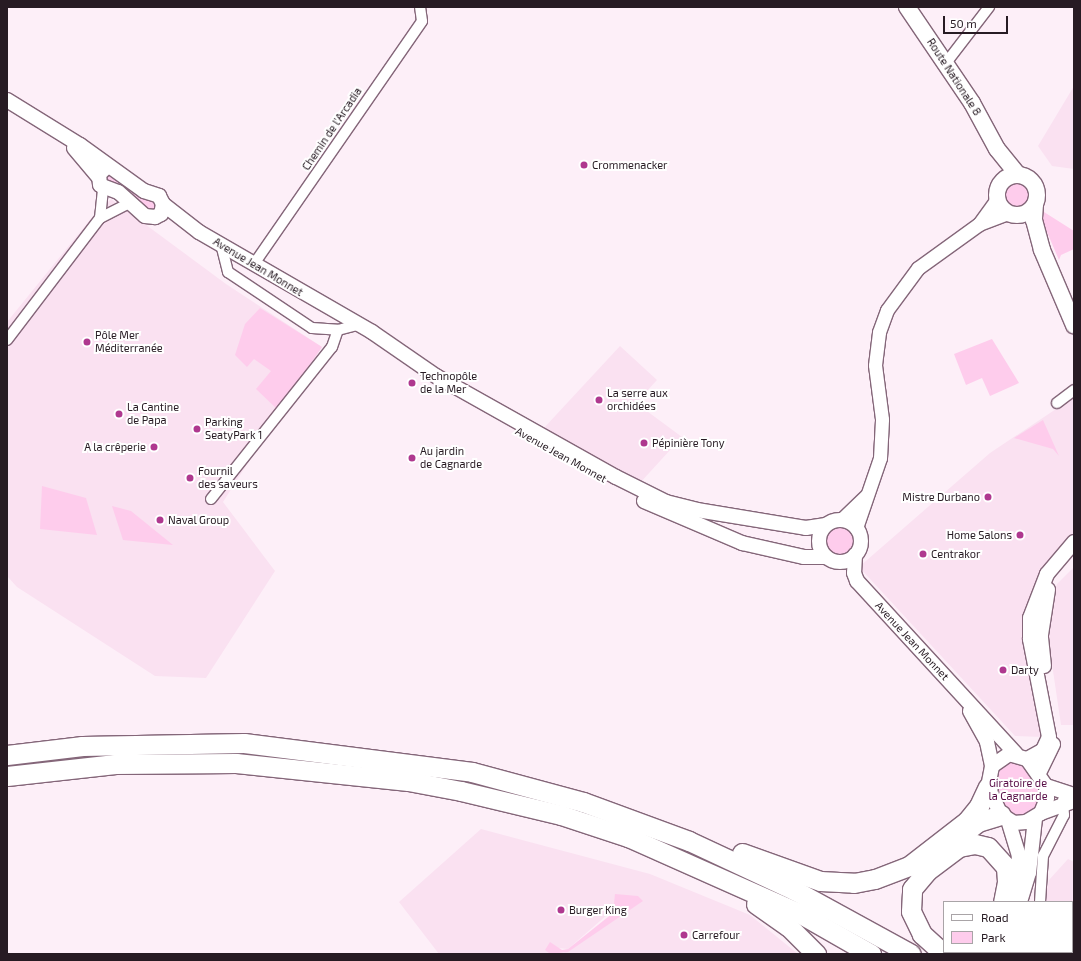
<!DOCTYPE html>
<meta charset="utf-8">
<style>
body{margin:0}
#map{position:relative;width:1081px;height:961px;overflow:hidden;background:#fdeff8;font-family:"Exo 2",sans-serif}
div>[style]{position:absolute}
.built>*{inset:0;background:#fae1f1}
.green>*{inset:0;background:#feccec}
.round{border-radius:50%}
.roads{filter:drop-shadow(1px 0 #846679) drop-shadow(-1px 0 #846679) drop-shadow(0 1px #846679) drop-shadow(0 -1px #846679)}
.minor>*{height:10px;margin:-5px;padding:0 5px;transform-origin:5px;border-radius:5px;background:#fff}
.tertiary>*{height:13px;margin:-6.5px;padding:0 6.5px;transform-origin:6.5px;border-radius:6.5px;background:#fff}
.secondary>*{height:14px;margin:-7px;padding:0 7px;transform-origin:7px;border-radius:7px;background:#fff}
.secondary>.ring{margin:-7px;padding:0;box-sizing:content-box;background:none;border:14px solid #fff;border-radius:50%}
.primary>*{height:16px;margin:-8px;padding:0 8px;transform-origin:8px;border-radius:8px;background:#fff}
.primary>.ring{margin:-8px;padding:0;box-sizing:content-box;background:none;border:16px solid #fff;border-radius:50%}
.motorway>*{height:19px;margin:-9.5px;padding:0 9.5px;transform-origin:9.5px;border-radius:9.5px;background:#fff}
.dots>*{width:11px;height:11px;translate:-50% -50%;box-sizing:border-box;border:2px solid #fff;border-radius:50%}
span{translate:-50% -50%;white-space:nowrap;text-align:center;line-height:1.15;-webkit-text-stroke:4px #fff;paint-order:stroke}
.street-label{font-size:11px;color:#271b23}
.poi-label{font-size:11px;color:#271b23}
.left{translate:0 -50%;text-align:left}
.right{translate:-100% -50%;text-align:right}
.park-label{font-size:11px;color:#590e47}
.frame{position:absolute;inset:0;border:8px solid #271b23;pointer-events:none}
.legend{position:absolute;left:943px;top:901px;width:130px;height:52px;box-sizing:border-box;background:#fff;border:1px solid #a9a4a7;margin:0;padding:5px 7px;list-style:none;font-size:12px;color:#271b23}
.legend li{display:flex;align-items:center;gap:8px;height:20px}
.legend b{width:20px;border:1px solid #a9a4a7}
.scale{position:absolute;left:943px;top:16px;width:65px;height:18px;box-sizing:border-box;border:2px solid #271b23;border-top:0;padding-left:5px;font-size:12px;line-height:14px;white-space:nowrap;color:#271b23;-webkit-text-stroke:3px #fff;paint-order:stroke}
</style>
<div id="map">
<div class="built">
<div style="clip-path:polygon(1074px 86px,1074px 169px,1052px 166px,1038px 146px)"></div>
<div style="clip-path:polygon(111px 199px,226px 284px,322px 347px,223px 502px,275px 571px,206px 678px,155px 676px,17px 587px,7px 576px,7px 322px,89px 221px)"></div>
<div style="clip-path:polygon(620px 346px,657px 380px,636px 403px,682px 437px,639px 484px,543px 429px)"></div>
<div style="clip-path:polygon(1074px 397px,1074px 534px,1054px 554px,1033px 587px,1022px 622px,1042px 737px,1015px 736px,859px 567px,990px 453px)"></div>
<div style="clip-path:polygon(1074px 567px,1074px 725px,1061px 725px,1048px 637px,1050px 607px,1057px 584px)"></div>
<div style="clip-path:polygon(481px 829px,650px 874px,750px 915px,798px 954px,562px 954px,613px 920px,616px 907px,568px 949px,557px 948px,547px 953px,550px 954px,439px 954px,399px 902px)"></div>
<div style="clip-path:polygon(1068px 859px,1074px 862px,1074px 931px,1072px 902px,1044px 902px,1049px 880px)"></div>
<div style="clip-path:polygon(1072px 932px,1074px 954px,1002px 954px,1072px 952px)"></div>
</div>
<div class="green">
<div style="clip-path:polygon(108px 172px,153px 199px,157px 205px,152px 212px,103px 178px)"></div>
<div class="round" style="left:1001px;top:180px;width:30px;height:30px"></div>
<div style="clip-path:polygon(1043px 201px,1044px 212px,1074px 231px,1074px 249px,1061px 255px,1059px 260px,1038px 211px)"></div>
<div style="clip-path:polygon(260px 308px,322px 347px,278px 410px,256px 389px,271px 371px,254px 359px,247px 367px,235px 355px,245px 324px)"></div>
<div style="clip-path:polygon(992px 339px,1019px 383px,990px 396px,982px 378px,966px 385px,954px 354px)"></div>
<div style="clip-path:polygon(1043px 420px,1059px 456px,1053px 449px,1014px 438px)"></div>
<div style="clip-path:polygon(42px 486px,86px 498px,97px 535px,40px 529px)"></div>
<div style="clip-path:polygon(112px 506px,131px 511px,173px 545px,123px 540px)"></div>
<div class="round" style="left:822px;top:524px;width:34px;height:34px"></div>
<div style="clip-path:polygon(1014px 760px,1024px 764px,1038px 785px,1037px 807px,1027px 815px,1015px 815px,1003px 808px,995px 788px,994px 775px,1002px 764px)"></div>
<div style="clip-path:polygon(615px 894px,638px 896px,643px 901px,568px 952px,550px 954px,545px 950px,550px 942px,562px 950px,568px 949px,613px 913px)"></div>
</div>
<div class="roads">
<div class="minor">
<div style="left:946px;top:63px;width:71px;rotate:-52.5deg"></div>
<div style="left:100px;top:218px;width:31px;rotate:-84deg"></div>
<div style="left:221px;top:244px;width:29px;rotate:76deg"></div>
<div style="left:228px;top:272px;width:101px;rotate:33.7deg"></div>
<div style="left:312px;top:328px;width:26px;rotate:4deg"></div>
<div style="left:254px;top:264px;width:295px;rotate:-55.3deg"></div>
<div style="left:422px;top:21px;width:14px;rotate:-98deg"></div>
<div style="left:7px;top:340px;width:153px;rotate:-52.7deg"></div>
<div style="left:100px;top:218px;width:35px;rotate:-27deg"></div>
<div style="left:1057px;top:403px;width:21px;rotate:-37deg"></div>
<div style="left:211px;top:499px;width:194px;rotate:-51.5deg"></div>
<div style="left:332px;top:347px;width:18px;rotate:-71deg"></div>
<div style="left:338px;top:330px;width:23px;rotate:-15deg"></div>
<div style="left:1040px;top:902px;width:46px;rotate:-86.3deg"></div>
<div style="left:1043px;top:856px;width:46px;rotate:-62.9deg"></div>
<div style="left:1064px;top:815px;width:15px;rotate:-94deg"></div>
<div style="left:1072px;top:938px;width:3px;rotate:45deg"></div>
</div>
<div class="tertiary">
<div style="left:979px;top:224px;width:31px;rotate:-54deg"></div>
<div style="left:841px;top:520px;width:35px;rotate:-44deg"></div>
<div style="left:856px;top:528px;width:74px;rotate:-71.1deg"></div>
<div style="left:880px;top:458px;width:39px;rotate:-87deg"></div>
<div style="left:882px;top:419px;width:54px;rotate:-97.4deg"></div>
<div style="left:875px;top:365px;width:33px;rotate:-83deg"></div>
<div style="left:879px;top:332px;width:23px;rotate:-70deg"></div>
<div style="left:887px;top:310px;width:52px;rotate:-53.6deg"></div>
<div style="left:918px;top:268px;width:75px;rotate:-35.8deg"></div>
<div style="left:979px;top:224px;width:31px;rotate:-21deg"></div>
</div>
<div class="secondary">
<div style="left:7px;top:100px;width:86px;rotate:31.7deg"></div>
<div style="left:80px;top:145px;width:79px;rotate:35.7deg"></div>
<div style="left:144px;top:191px;width:16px;rotate:18deg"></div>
<div style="left:159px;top:196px;width:9px;rotate:63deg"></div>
<div style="left:163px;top:204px;width:10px;rotate:101deg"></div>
<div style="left:161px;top:214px;width:7px;rotate:153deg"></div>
<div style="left:155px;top:217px;width:10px;rotate:-174deg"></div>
<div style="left:145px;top:216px;width:36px;rotate:-138deg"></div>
<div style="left:118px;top:192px;width:19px;rotate:-159deg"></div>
<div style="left:100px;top:185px;width:11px;rotate:-95deg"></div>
<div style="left:99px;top:174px;width:12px;rotate:-42deg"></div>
<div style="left:74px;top:148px;width:38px;rotate:50deg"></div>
<div style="left:163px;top:204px;width:46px;rotate:37.9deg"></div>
<div style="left:199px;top:232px;width:200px;rotate:30deg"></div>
<div style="left:372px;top:332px;width:78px;rotate:34.5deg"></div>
<div style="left:436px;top:376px;width:206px;rotate:29.3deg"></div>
<div style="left:616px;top:477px;width:56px;rotate:26.6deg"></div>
<div style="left:666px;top:502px;width:32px;rotate:14deg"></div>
<div style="left:697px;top:510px;width:110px;rotate:9.4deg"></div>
<div style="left:806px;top:528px;width:20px;rotate:-9deg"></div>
<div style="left:644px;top:501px;width:107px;rotate:23.2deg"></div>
<div style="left:742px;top:543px;width:64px;rotate:12.7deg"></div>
<div style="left:804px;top:557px;width:22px"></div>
<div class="ring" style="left:819px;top:520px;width:28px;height:28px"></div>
<div style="left:855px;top:555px;width:18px;rotate:93deg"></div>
<div style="left:854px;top:573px;width:9px;rotate:69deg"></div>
<div style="left:857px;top:581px;width:235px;rotate:47.4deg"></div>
<div style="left:1044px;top:666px;width:31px;rotate:-96deg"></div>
<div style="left:1041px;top:635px;width:46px;rotate:-81.2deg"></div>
<div style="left:970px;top:711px;width:35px;rotate:61deg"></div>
<div style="left:987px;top:742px;width:25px;rotate:78deg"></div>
<div style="left:1009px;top:754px;width:19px;rotate:16deg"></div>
<div style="left:1027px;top:759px;width:33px;rotate:55deg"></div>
<div style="left:1046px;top:786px;width:12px;rotate:85deg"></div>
<div style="left:1047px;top:798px;width:16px;rotate:112deg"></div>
<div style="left:1041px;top:813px;width:17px;rotate:149deg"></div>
<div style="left:1026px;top:822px;width:12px;rotate:175deg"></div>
<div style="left:1014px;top:823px;width:15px;rotate:-148deg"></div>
<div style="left:1001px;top:815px;width:31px;rotate:-115deg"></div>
<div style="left:988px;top:787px;width:21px;rotate:-79deg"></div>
<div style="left:992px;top:766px;width:21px;rotate:-35deg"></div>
<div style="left:1027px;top:759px;width:18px;rotate:-29deg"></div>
<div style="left:1043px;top:750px;width:14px;rotate:-65deg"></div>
<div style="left:1049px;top:737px;width:100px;rotate:-101deg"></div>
<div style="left:1030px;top:639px;width:21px;rotate:-90deg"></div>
<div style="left:1030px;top:618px;width:47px;rotate:-68.9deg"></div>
<div style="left:1047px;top:574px;width:42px;rotate:-49.8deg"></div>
<div style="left:1039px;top:773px;width:32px;rotate:-64deg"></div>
<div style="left:1046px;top:786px;width:29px;rotate:18deg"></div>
<div style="left:1041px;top:813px;width:35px;rotate:-20deg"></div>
<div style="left:1008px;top:820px;width:37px;rotate:73deg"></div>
<div style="left:1019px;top:855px;width:24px;rotate:95deg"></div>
<div style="left:1017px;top:879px;width:19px;rotate:115deg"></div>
<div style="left:1020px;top:902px;width:30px;rotate:-73deg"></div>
<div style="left:1029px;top:873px;width:54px;rotate:-83.7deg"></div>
<div style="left:975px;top:954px;width:3px;rotate:-45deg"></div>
<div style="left:991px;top:954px;width:2px;rotate:-63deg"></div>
</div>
<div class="primary">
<div style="left:907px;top:7px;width:116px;rotate:55.9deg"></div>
<div style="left:972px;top:103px;width:52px;rotate:61.5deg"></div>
<div style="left:997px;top:149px;width:33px;rotate:51deg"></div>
<div class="ring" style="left:997px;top:175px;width:24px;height:24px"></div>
<div style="left:1035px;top:204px;width:16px;rotate:94deg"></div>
<div style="left:1034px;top:220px;width:31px;rotate:75deg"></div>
<div style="left:1042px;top:250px;width:82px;rotate:66.9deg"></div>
</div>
<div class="motorway">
<div style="left:7px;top:755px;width:76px;rotate:-6.8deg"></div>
<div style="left:82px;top:746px;width:162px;rotate:-1.1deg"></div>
<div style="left:244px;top:743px;width:230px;rotate:7.2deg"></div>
<div style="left:472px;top:772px;width:115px;rotate:15.1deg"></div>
<div style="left:583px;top:802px;width:113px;rotate:20.2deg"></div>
<div style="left:689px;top:841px;width:116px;rotate:25deg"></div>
<div style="left:794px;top:890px;width:133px;rotate:28.7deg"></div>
<div style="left:7px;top:776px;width:109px;rotate:-6.3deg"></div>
<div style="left:115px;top:764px;width:121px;rotate:-0.5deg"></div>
<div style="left:236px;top:763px;width:173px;rotate:6deg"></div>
<div style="left:408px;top:781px;width:54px;rotate:10.7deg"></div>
<div style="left:461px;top:791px;width:103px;rotate:13.5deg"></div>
<div style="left:561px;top:815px;width:71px;rotate:18.2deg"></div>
<div style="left:628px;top:837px;width:187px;rotate:24deg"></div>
<div style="left:799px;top:913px;width:83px;rotate:29.7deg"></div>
<div style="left:965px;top:832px;width:16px;rotate:-38deg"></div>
<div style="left:978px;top:822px;width:24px;rotate:-17deg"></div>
<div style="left:742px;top:853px;width:83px;rotate:19.7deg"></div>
<div style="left:820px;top:881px;width:34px;rotate:3deg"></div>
<div style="left:854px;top:883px;width:21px;rotate:-11deg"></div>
<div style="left:875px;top:879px;width:36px;rotate:-21deg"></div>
<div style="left:909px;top:866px;width:73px;rotate:-37.8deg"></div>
<div style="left:967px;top:821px;width:19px;rotate:-51deg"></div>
<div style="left:979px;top:806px;width:21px;rotate:-65deg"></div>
<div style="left:756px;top:904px;width:39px;rotate:35deg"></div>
<div style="left:788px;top:926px;width:40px;rotate:45deg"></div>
<div style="left:944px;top:954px;width:30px;rotate:-138deg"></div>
<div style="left:922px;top:934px;width:25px;rotate:-116deg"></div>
<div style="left:911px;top:911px;width:22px;rotate:-87deg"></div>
<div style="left:912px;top:889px;width:23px;rotate:-50deg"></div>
<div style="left:927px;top:871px;width:40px;rotate:-37deg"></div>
<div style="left:959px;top:847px;width:16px;rotate:-11deg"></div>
<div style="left:975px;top:844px;width:13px;rotate:13deg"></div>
<div style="left:988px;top:847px;width:27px;rotate:48deg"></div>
<div style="left:1006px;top:867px;width:15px;rotate:86deg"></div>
<div style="left:1007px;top:882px;width:20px;rotate:101deg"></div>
</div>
</div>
<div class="dots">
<div style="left:584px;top:165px;background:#af388f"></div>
<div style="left:87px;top:342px;background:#af388f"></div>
<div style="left:412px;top:383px;background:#af388f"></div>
<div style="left:599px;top:400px;background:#af388f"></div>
<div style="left:119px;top:414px;background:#af388f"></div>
<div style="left:197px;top:429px;background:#af388f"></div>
<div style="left:644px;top:443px;background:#af388f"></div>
<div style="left:154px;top:447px;background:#af388f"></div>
<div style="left:412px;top:458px;background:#af388f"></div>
<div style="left:190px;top:478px;background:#af388f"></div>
<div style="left:988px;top:497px;background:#af388f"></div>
<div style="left:160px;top:520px;background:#af388f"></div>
<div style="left:1020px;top:535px;background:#af388f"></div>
<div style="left:923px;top:554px;background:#af388f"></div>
<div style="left:1003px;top:670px;background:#af388f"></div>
<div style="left:561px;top:910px;background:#af388f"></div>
<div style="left:684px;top:935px;background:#af388f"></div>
</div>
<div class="street-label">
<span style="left:954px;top:77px;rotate:57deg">Route Nationale 8</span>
<span style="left:332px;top:129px;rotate:-56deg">Chemin de l'Arcadia</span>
<span style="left:258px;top:267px;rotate:31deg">Avenue Jean Monnet</span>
<span style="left:561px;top:455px;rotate:29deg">Avenue Jean Monnet</span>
<span style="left:912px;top:641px;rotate:47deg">Avenue Jean Monnet</span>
</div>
<div class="poi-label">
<span class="left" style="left:592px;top:165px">Crommenacker</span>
<span class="left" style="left:95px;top:342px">Pôle Mer<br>Méditerranée</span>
<span class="left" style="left:420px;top:383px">Technopôle<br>de la Mer</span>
<span class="left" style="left:607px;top:400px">La serre aux<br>orchidées</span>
<span class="left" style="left:127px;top:414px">La Cantine<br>de Papa</span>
<span class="left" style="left:205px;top:429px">Parking<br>SeatyPark 1</span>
<span class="left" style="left:652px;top:443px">Pépinière Tony</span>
<span class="right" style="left:146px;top:447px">A la crêperie</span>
<span class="left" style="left:420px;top:458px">Au jardin<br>de Cagnarde</span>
<span class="left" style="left:198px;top:478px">Fournil<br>des saveurs</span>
<span class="right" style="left:980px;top:497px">Mistre Durbano</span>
<span class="left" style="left:168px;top:520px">Naval Group</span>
<span class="right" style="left:1012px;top:535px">Home Salons</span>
<span class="left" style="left:931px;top:554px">Centrakor</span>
<span class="left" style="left:1011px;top:670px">Darty</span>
<span class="left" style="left:569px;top:910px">Burger King</span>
<span class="left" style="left:692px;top:935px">Carrefour</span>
</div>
<div class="park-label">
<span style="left:1018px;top:790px">Giratoire de<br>la Cagnarde</span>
</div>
<div class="frame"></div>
<ul class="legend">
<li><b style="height:5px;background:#fff"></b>Road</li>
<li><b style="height:11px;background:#feccec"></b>Park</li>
</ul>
<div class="scale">50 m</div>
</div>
